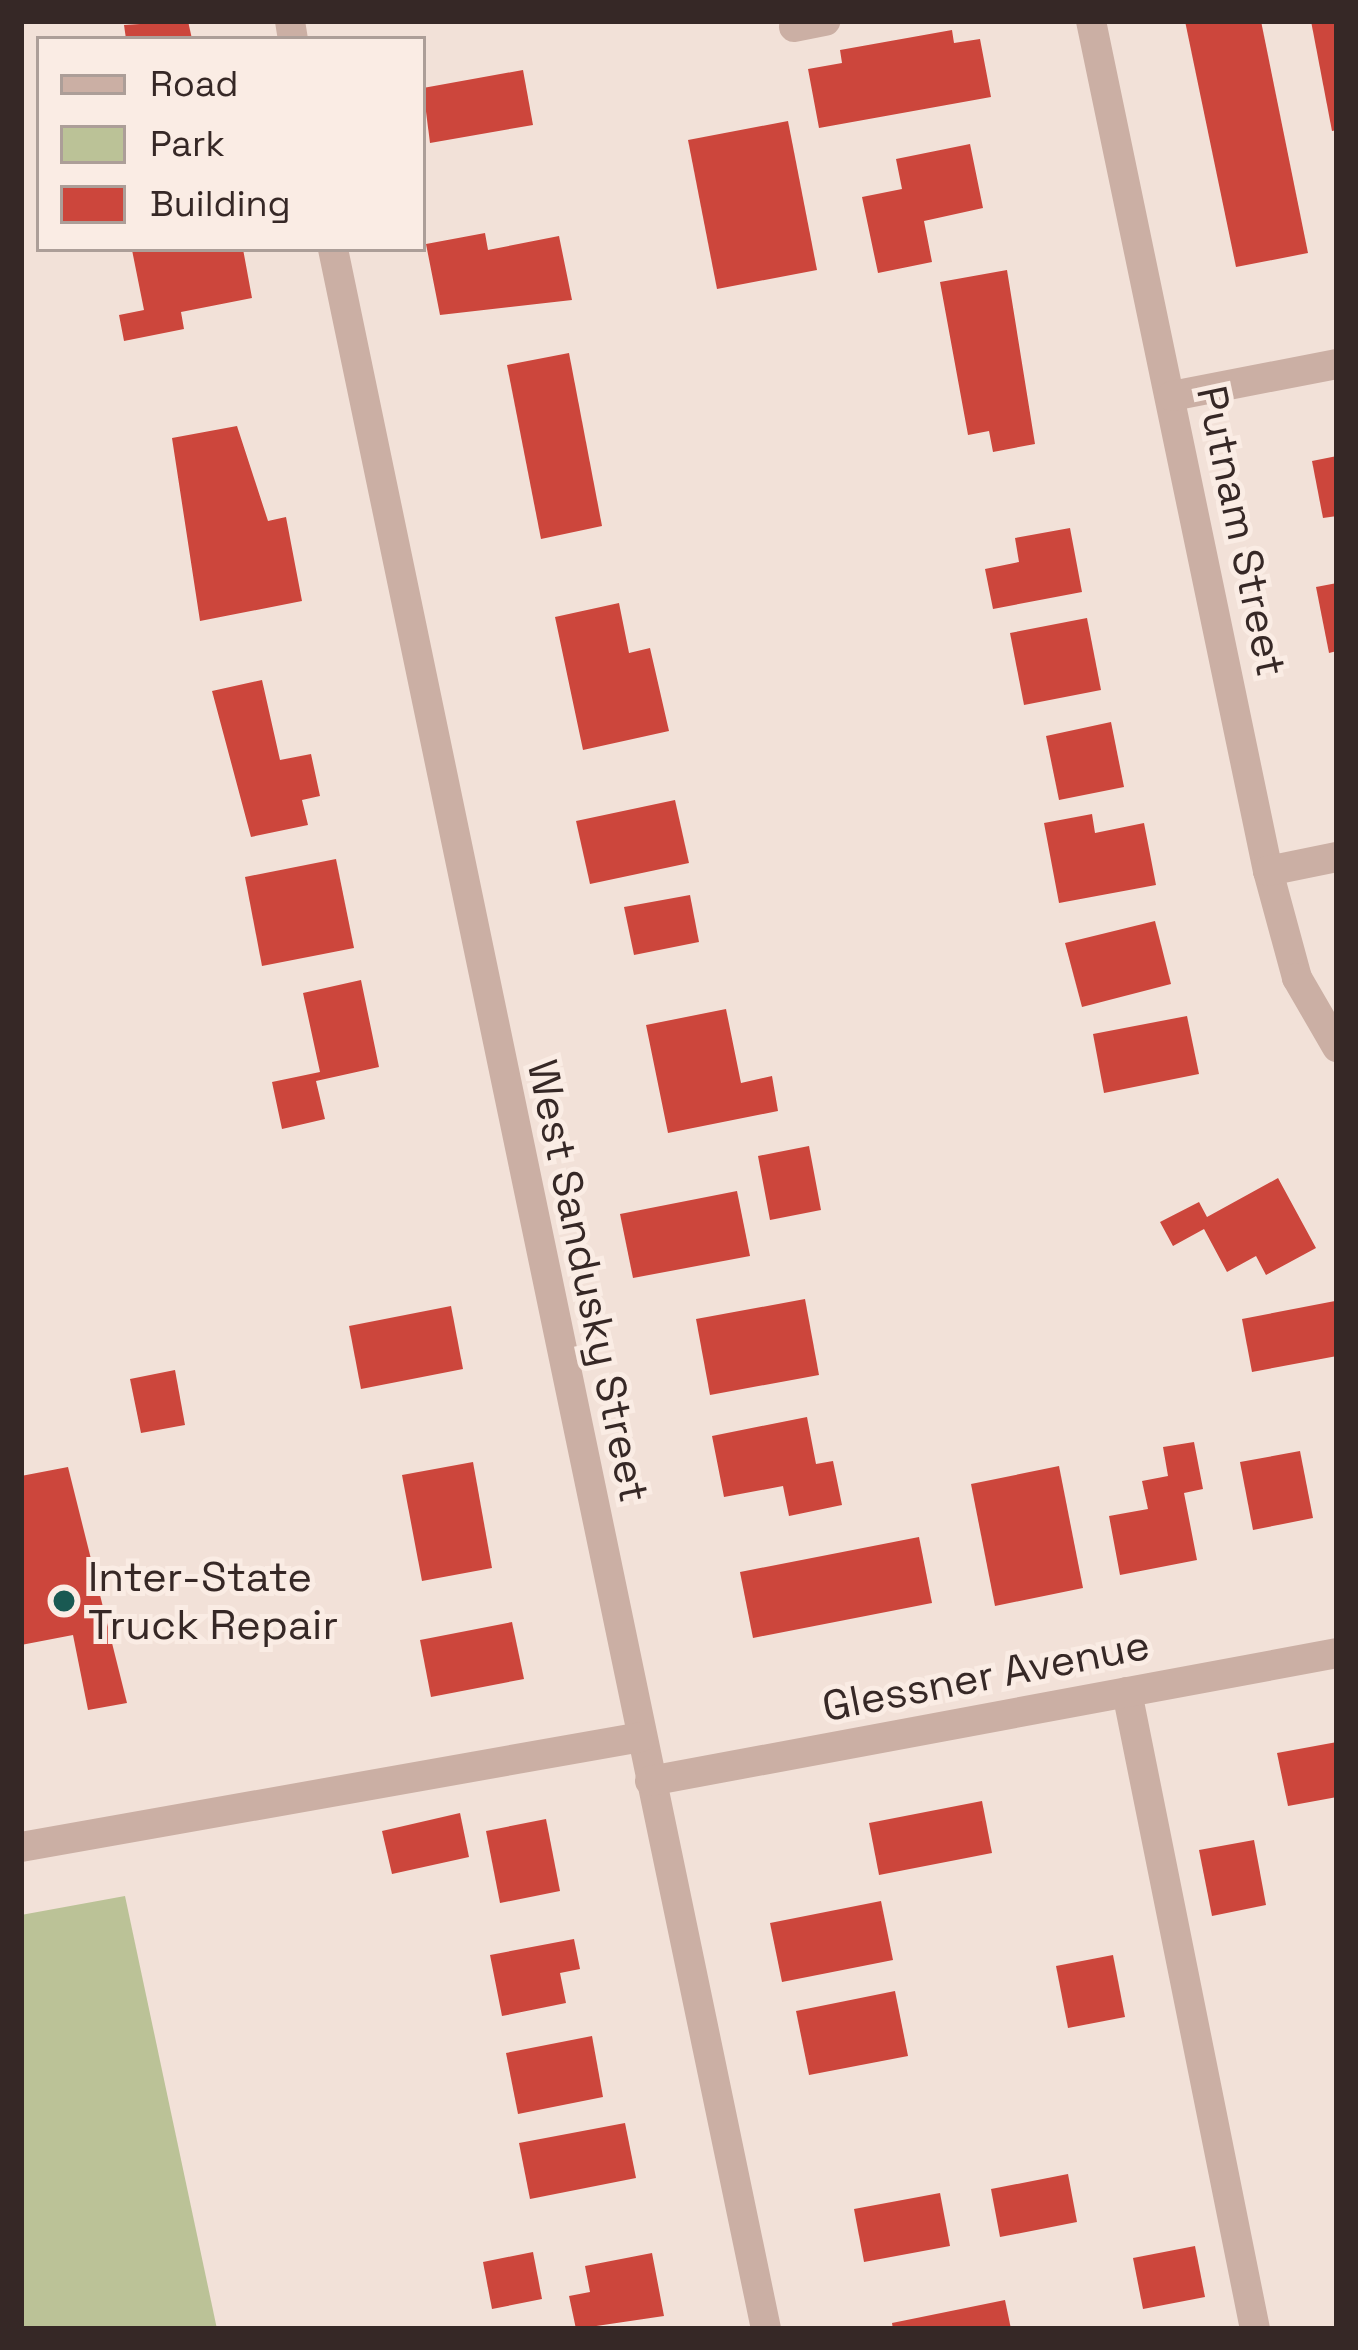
<!DOCTYPE html>
<style>
body{margin:0}
#map{position:relative;width:1358px;height:2350px;overflow:hidden;background:#f2e1d8;font-family:"Space Grotesk",sans-serif}
div>[style]{position:absolute}
.green>*{inset:0;background:#bbc297}
.building>*{inset:0;background:#cc463c}
.minor>*{height:30px;margin:-15px;padding:0 15px;transform-origin:15px;border-radius:15px;background:#cbafa4}
.dots>*{width:33px;height:33px;translate:-50% -50%;box-sizing:border-box;border:6px solid #faece4;border-radius:50%}
span{translate:-50% -50%;white-space:nowrap;text-align:center;line-height:1.15;-webkit-text-stroke:10px #faece4;paint-order:stroke}
.street-label{font-size:42px;color:#362826}
.poi-label{font-size:42px;color:#362826}
.left{translate:0 -50%;text-align:left}
.frame{position:absolute;inset:0;border:24px solid #362826;pointer-events:none}
.legend{position:absolute;left:36px;top:36px;width:390px;height:216px;box-sizing:border-box;background:#faece4;border:3px solid #ac9e98;margin:0;padding:15px 21px;list-style:none;font-size:36px;color:#362826}
.legend li{display:flex;align-items:center;gap:24px;height:60px}
.legend b{width:60px;border:3px solid #ac9e98}
</style>
<div id="map">
<div class="green">
<div style="clip-path:polygon(125px 1896px,217px 2329px,21px 2329px,21px 1915px)"></div>
</div>
<div class="building">
<div style="clip-path:polygon(188px 21px,192px 39px,126px 39px,124px 25px)"></div>
<div style="clip-path:polygon(1185px 21px,1261px 21px,1308px 253px,1236px 267px)"></div>
<div style="clip-path:polygon(1311px 21px,1337px 21px,1337px 130px,1332px 131px)"></div>
<div style="clip-path:polygon(952px 30px,954px 43px,980px 39px,991px 97px,819px 128px,808px 69px,842px 63px,840px 50px)"></div>
<div style="clip-path:polygon(523px 70px,533px 125px,430px 143px,423px 88px)"></div>
<div style="clip-path:polygon(788px 121px,817px 270px,717px 289px,688px 140px)"></div>
<div style="clip-path:polygon(970px 144px,983px 208px,924px 221px,932px 262px,878px 273px,862px 197px,902px 189px,896px 159px)"></div>
<div style="clip-path:polygon(485px 233px,488px 250px,559px 236px,572px 300px,440px 315px,426px 244px)"></div>
<div style="clip-path:polygon(243px 249px,252px 298px,181px 312px,184px 329px,124px 341px,119px 315px,144px 310px,132px 250px)"></div>
<div style="clip-path:polygon(1007px 270px,1035px 444px,993px 452px,989px 431px,968px 435px,940px 282px)"></div>
<div style="clip-path:polygon(569px 353px,602px 526px,541px 539px,507px 365px)"></div>
<div style="clip-path:polygon(237px 426px,268px 521px,286px 517px,302px 601px,200px 621px,172px 438px)"></div>
<div style="clip-path:polygon(1337px 456px,1337px 516px,1323px 518px,1312px 461px)"></div>
<div style="clip-path:polygon(1070px 528px,1082px 592px,993px 609px,985px 569px,1019px 562px,1015px 538px)"></div>
<div style="clip-path:polygon(1337px 583px,1337px 651px,1329px 653px,1316px 587px)"></div>
<div style="clip-path:polygon(619px 603px,629px 653px,650px 648px,669px 731px,583px 750px,555px 617px)"></div>
<div style="clip-path:polygon(1087px 618px,1101px 690px,1024px 705px,1010px 633px)"></div>
<div style="clip-path:polygon(262px 680px,280px 760px,311px 754px,320px 796px,302px 800px,308px 825px,251px 837px,212px 691px)"></div>
<div style="clip-path:polygon(1111px 722px,1124px 787px,1059px 800px,1046px 736px)"></div>
<div style="clip-path:polygon(675px 800px,689px 863px,590px 884px,576px 821px)"></div>
<div style="clip-path:polygon(1092px 814px,1095px 833px,1144px 823px,1156px 885px,1059px 903px,1044px 823px)"></div>
<div style="clip-path:polygon(336px 859px,354px 948px,262px 966px,245px 877px)"></div>
<div style="clip-path:polygon(690px 895px,699px 942px,634px 955px,624px 907px)"></div>
<div style="clip-path:polygon(1155px 921px,1171px 984px,1082px 1007px,1065px 943px)"></div>
<div style="clip-path:polygon(361px 980px,379px 1067px,316px 1081px,325px 1119px,282px 1129px,272px 1082px,320px 1072px,303px 993px)"></div>
<div style="clip-path:polygon(726px 1009px,741px 1083px,772px 1076px,778px 1111px,668px 1133px,646px 1025px)"></div>
<div style="clip-path:polygon(1187px 1016px,1199px 1074px,1104px 1093px,1093px 1034px)"></div>
<div style="clip-path:polygon(809px 1146px,821px 1210px,770px 1220px,758px 1156px)"></div>
<div style="clip-path:polygon(1278px 1178px,1316px 1248px,1266px 1275px,1256px 1256px,1227px 1272px,1204px 1229px,1173px 1246px,1160px 1222px,1199px 1202px,1207px 1217px)"></div>
<div style="clip-path:polygon(737px 1191px,750px 1256px,633px 1278px,620px 1214px)"></div>
<div style="clip-path:polygon(805px 1299px,819px 1375px,710px 1395px,696px 1319px)"></div>
<div style="clip-path:polygon(1335px 1301px,1337px 1356px,1252px 1372px,1242px 1319px)"></div>
<div style="clip-path:polygon(451px 1306px,463px 1369px,361px 1389px,349px 1326px)"></div>
<div style="clip-path:polygon(175px 1370px,185px 1425px,141px 1433px,130px 1379px)"></div>
<div style="clip-path:polygon(807px 1417px,816px 1464px,833px 1461px,842px 1505px,789px 1516px,783px 1486px,724px 1497px,712px 1436px)"></div>
<div style="clip-path:polygon(1194px 1442px,1203px 1489px,1184px 1493px,1197px 1560px,1120px 1575px,1109px 1516px,1148px 1509px,1142px 1481px,1168px 1476px,1163px 1447px)"></div>
<div style="clip-path:polygon(1300px 1451px,1313px 1518px,1253px 1530px,1240px 1462px)"></div>
<div style="clip-path:polygon(473px 1462px,492px 1568px,422px 1581px,402px 1475px)"></div>
<div style="clip-path:polygon(1059px 1466px,1083px 1588px,995px 1606px,971px 1484px)"></div>
<div style="clip-path:polygon(68px 1467px,127px 1703px,88px 1710px,73px 1635px,21px 1645px,21px 1476px)"></div>
<div style="clip-path:polygon(919px 1537px,932px 1603px,753px 1638px,740px 1572px)"></div>
<div style="clip-path:polygon(512px 1622px,524px 1679px,431px 1697px,420px 1640px)"></div>
<div style="clip-path:polygon(1337px 1742px,1337px 1797px,1288px 1806px,1277px 1753px)"></div>
<div style="clip-path:polygon(982px 1801px,992px 1853px,879px 1875px,869px 1823px)"></div>
<div style="clip-path:polygon(460px 1813px,469px 1857px,392px 1874px,382px 1831px)"></div>
<div style="clip-path:polygon(546px 1819px,560px 1891px,500px 1903px,486px 1831px)"></div>
<div style="clip-path:polygon(1254px 1840px,1266px 1905px,1212px 1916px,1199px 1850px)"></div>
<div style="clip-path:polygon(881px 1901px,893px 1960px,782px 1982px,770px 1923px)"></div>
<div style="clip-path:polygon(574px 1939px,580px 1969px,560px 1973px,566px 2003px,502px 2016px,490px 1955px)"></div>
<div style="clip-path:polygon(1113px 1955px,1125px 2017px,1068px 2028px,1056px 1966px)"></div>
<div style="clip-path:polygon(895px 1991px,908px 2056px,809px 2075px,796px 2011px)"></div>
<div style="clip-path:polygon(592px 2036px,603px 2097px,518px 2114px,506px 2053px)"></div>
<div style="clip-path:polygon(625px 2123px,636px 2178px,530px 2199px,519px 2143px)"></div>
<div style="clip-path:polygon(1068px 2174px,1077px 2222px,1000px 2237px,991px 2189px)"></div>
<div style="clip-path:polygon(940px 2193px,950px 2246px,864px 2262px,854px 2209px)"></div>
<div style="clip-path:polygon(1195px 2246px,1205px 2297px,1143px 2309px,1133px 2258px)"></div>
<div style="clip-path:polygon(533px 2252px,542px 2299px,492px 2309px,483px 2262px)"></div>
<div style="clip-path:polygon(652px 2253px,664px 2316px,576px 2329px,569px 2296px,590px 2292px,585px 2266px)"></div>
<div style="clip-path:polygon(1005px 2300px,1011px 2329px,893px 2329px,892px 2323px)"></div>
</div>
<div class="minor">
<div style="left:290px;top:21px;width:18px;rotate:81deg"></div>
<div style="left:1091px;top:21px;width:868px;rotate:78.24deg"></div>
<div style="left:1268px;top:871px;width:111px;rotate:74.8deg"></div>
<div style="left:1297px;top:978px;width:80px;rotate:59.9deg"></div>
<div style="left:794px;top:27px;width:32px;rotate:-11deg"></div>
<div style="left:333px;top:249px;width:2125px;rotate:78.24deg"></div>
<div style="left:1172px;top:396px;width:168px;rotate:-11deg"></div>
<div style="left:1268px;top:871px;width:70px;rotate:-11.5deg"></div>
<div style="left:1127px;top:1692px;width:650px;rotate:78.64deg"></div>
<div style="left:650px;top:1781px;width:699px;rotate:-10.55deg"></div>
<div style="left:21px;top:1847px;width:630px;rotate:-10.06deg"></div>
</div>
<div class="dots">
<div style="left:64px;top:1601px;background:#195952"></div>
</div>
<div class="street-label">
<span style="left:1241px;top:531px;rotate:78deg">Putnam Street</span>
<span style="left:588px;top:1281px;rotate:78deg">West Sandusky Street</span>
<span style="left:986px;top:1676px;rotate:-11deg">Glessner Avenue</span>
</div>
<div class="poi-label">
<span class="left" style="left:88px;top:1601px">Inter-State<br>Truck Repair</span>
</div>
<div class="frame"></div>
<ul class="legend">
<li><b style="height:15px;background:#cbafa4"></b>Road</li>
<li><b style="height:33px;background:#bbc297"></b>Park</li>
<li><b style="height:33px;background:#cc463c"></b>Building</li>
</ul>
</div>
